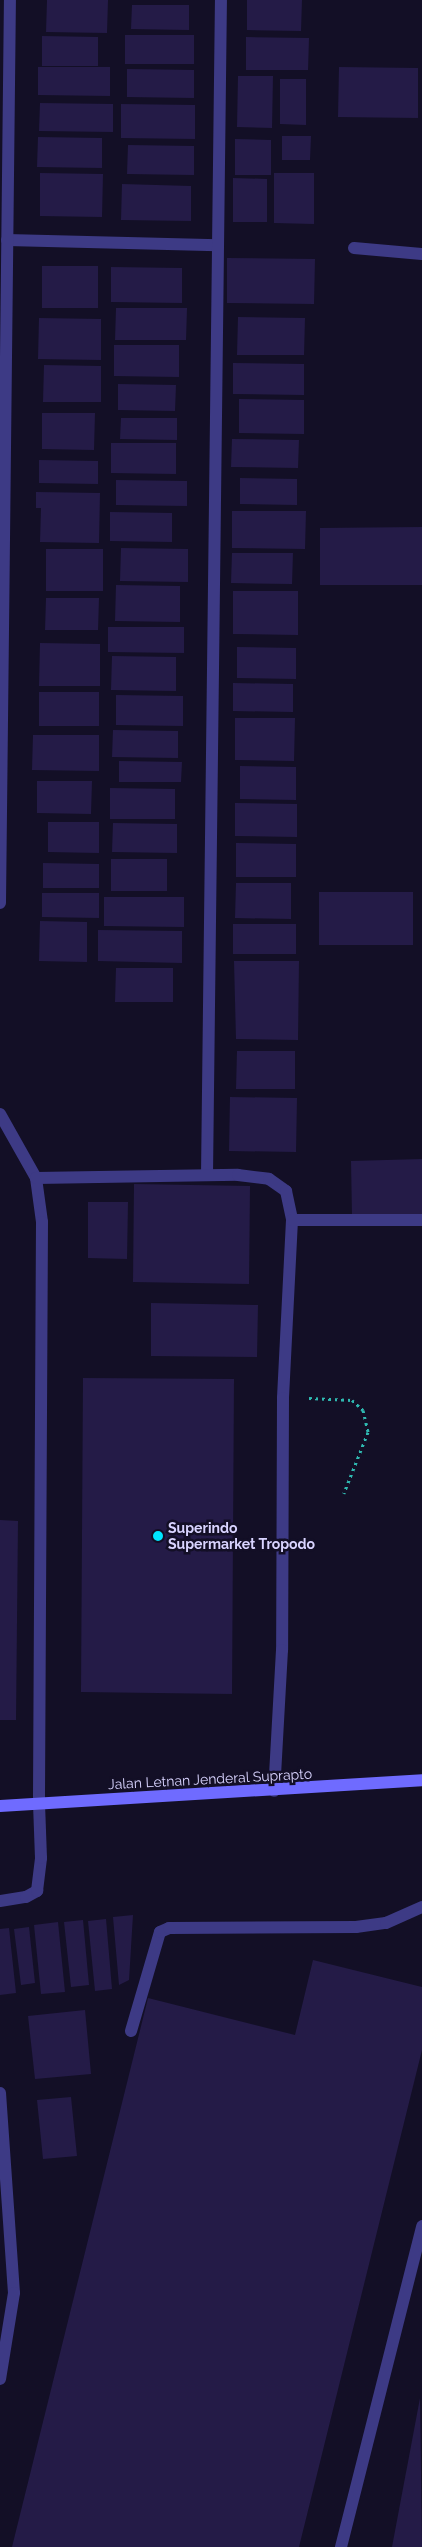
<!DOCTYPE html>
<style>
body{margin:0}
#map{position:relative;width:422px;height:2547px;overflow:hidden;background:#130f26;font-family:Raleway,sans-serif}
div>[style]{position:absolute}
.building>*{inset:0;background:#241b47}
.path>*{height:3px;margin-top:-1.5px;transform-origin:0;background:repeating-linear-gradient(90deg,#2fb8b0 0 2.5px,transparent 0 6.5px)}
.lane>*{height:12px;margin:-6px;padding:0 6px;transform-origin:6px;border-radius:6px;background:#3d3a85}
.street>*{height:12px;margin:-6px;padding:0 6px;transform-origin:6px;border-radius:6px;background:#3d3a85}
.secondary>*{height:12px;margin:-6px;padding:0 6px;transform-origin:6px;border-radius:6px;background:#6f6bff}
.dots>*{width:14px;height:14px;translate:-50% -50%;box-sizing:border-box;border:2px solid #130f26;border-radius:50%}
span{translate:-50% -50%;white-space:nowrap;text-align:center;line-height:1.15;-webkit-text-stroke:5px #130f26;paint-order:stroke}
.poi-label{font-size:14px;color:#d9d4ff;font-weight:700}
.left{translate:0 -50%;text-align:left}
.street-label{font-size:14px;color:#d9d4ff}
</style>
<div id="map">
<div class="building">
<div style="clip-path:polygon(47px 0,108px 0,107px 33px,46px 32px)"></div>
<div style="clip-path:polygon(247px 0,302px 0,301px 31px,247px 30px)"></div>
<div style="clip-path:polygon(132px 5px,189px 5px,189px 30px,131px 29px)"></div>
<div style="clip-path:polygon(125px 35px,194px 35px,194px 64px,125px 64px)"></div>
<div style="clip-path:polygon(42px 36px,98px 37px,98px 66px,42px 66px)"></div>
<div style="clip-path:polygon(246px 37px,309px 38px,308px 70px,246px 70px)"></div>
<div style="clip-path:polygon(38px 67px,110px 67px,110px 96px,38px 95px)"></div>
<div style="clip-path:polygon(339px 67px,418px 68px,418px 118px,338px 117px)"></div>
<div style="clip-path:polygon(127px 69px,194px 70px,194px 98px,127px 97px)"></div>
<div style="clip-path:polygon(238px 76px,273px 76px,272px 128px,237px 127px)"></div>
<div style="clip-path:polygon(280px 79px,306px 79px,306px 125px,280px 124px)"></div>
<div style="clip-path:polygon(40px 103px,113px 104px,113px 132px,39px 131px)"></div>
<div style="clip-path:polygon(121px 104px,195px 105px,195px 139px,121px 138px)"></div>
<div style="clip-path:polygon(282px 136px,311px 136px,310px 160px,282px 160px)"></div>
<div style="clip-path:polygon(38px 137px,102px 138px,102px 168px,37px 167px)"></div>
<div style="clip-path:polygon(235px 139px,271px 140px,271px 175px,235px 175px)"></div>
<div style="clip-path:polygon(128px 145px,194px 146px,194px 175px,127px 174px)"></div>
<div style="clip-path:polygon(40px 173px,103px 174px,102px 217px,40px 216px)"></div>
<div style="clip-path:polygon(274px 173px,314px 173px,314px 224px,274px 223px)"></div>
<div style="clip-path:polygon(233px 178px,267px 179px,267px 222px,233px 222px)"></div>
<div style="clip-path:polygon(122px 184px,191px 186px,191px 221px,121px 220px)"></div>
<div style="clip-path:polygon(227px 258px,315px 259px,314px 304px,227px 303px)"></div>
<div style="clip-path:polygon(42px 266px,98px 266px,98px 308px,42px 308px)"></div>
<div style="clip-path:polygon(111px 267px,182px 268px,182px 303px,111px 302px)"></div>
<div style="clip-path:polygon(116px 308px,187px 308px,186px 340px,115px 340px)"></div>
<div style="clip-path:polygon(238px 317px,305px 318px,304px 355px,237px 355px)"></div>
<div style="clip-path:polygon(39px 318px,101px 319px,101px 360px,38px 359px)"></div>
<div style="clip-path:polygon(114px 345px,179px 345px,179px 377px,114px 376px)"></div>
<div style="clip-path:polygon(233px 363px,304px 364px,304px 395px,233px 394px)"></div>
<div style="clip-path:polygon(44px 365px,101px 366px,101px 402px,43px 402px)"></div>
<div style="clip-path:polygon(118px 384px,176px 385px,175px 411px,118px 410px)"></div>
<div style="clip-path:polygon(239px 399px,304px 400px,304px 434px,239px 433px)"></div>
<div style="clip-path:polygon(42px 413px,95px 413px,94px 450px,42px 449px)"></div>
<div style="clip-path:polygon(121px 418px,177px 418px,177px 440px,120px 439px)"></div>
<div style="clip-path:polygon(232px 439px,299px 440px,298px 468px,231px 467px)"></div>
<div style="clip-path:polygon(111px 443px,176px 443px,176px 474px,111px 473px)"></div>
<div style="clip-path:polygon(39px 460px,98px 461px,98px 484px,39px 483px)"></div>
<div style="clip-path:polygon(240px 478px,297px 479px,297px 505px,240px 504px)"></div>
<div style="clip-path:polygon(116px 480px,187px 481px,187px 506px,116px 505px)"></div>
<div style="clip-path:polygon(36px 492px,100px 493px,99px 543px,40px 542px,41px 508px,36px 508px)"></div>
<div style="clip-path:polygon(232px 511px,306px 511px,305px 549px,232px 548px)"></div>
<div style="clip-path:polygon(110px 512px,172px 513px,172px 542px,110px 541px)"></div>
<div style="clip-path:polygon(422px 527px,422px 585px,320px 585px,320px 528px)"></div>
<div style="clip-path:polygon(121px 548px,188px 549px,188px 582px,120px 581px)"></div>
<div style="clip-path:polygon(46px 549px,103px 549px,103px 591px,46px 591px)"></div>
<div style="clip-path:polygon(232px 553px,293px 553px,292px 584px,231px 583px)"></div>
<div style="clip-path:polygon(116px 585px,180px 586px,180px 622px,115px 621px)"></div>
<div style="clip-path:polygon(233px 591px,298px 591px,298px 635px,233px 634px)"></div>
<div style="clip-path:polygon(46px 598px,99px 598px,98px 630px,45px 630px)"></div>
<div style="clip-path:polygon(108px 627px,184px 627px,184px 653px,108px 652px)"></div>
<div style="clip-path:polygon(40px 643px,100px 644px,100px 686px,39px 686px)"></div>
<div style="clip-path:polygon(237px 647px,296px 648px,296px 679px,237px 678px)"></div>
<div style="clip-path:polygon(112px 656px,176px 657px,176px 691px,111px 690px)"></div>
<div style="clip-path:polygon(233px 683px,293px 684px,293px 712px,233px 711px)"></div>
<div style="clip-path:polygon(39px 692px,99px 692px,99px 726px,39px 726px)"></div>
<div style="clip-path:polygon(116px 695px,183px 696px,183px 726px,116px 725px)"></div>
<div style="clip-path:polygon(235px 718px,295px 718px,294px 761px,235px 760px)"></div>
<div style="clip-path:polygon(113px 730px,178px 731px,178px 758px,112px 757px)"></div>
<div style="clip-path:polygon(33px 735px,99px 735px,99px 771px,32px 770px)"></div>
<div style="clip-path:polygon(119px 761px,182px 762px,181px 782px,119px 782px)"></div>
<div style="clip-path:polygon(240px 766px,296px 767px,296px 800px,240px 799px)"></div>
<div style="clip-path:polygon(37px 781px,92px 781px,91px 814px,37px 813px)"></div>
<div style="clip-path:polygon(110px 788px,175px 789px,175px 819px,110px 819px)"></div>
<div style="clip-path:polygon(235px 803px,297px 804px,297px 837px,235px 836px)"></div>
<div style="clip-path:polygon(48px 822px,99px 822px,99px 853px,48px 852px)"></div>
<div style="clip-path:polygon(113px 823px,177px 824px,177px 853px,112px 852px)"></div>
<div style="clip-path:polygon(236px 843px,296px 844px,296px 877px,236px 877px)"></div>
<div style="clip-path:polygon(111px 859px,167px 859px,167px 891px,111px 891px)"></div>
<div style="clip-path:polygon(43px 863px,99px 864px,99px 888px,43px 888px)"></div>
<div style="clip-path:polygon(236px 883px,291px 883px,291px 919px,235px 918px)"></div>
<div style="clip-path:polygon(319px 892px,413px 892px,413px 945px,319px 945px)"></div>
<div style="clip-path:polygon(42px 893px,99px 893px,99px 918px,42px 917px)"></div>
<div style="clip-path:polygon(104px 897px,184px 897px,184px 927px,104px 926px)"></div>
<div style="clip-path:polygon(40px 921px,87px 922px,87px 962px,39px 961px)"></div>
<div style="clip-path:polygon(233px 924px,296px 924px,296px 954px,233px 954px)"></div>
<div style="clip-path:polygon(98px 930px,182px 931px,182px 963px,98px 961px)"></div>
<div style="clip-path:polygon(234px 961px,299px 961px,298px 1040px,236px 1039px)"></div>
<div style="clip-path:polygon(116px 968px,173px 968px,173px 1002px,115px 1002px)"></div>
<div style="clip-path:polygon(237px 1051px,295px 1051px,295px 1089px,236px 1089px)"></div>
<div style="clip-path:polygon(230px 1097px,297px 1098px,296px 1152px,229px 1151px)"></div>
<div style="clip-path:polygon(422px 1159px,422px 1214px,352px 1216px,351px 1161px)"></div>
<div style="clip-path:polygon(134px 1184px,250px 1186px,249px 1284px,133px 1282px)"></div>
<div style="clip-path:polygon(88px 1202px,128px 1202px,127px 1259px,88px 1258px)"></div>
<div style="clip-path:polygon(151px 1303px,258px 1305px,257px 1357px,151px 1356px)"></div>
<div style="clip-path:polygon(83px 1378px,234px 1379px,232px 1694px,81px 1692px)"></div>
<div style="clip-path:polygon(0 1520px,18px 1521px,16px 1720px,0 1720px)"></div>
<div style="clip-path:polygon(133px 1915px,129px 1980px,119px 1985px,113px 1917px)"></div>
<div style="clip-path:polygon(106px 1919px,112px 1989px,95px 1991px,88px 1921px)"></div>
<div style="clip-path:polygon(83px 1920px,89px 1985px,71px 1987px,64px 1922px)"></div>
<div style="clip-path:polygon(58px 1922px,65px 1992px,41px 1994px,34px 1925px)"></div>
<div style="clip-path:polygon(29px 1927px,35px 1983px,21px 1985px,14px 1929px)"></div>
<div style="clip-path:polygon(9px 1928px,16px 1993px,0 1995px,0 1929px)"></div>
<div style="clip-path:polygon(313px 1960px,422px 1987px,422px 2050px,299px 2547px,12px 2547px,148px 1998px,295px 2035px)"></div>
<div style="clip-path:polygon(85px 2010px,91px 2074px,35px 2079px,28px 2016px)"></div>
<div style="clip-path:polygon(71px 2097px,77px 2156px,43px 2159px,37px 2100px)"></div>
<div style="clip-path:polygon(420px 2398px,422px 2547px,392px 2547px)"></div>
</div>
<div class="path">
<div style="left:309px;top:1398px;width:43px;rotate:2.7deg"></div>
<div style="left:352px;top:1400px;width:15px;rotate:42deg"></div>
<div style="left:363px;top:1410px;width:23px;rotate:77deg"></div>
<div style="left:368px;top:1432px;width:66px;rotate:111.5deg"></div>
</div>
<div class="lane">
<div style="left:0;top:1901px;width:26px;rotate:-9deg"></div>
<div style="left:26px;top:1897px;width:13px;rotate:-29deg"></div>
<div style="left:37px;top:1891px;width:33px;rotate:-83deg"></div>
<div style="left:41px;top:1858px;width:54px;rotate:-92.1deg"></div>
<div style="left:131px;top:2031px;width:103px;rotate:-73.7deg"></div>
<div style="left:160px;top:1932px;width:10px;rotate:-24deg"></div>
<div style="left:169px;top:1928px;width:187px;rotate:-0.3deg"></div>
<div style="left:356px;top:1927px;width:30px;rotate:-8deg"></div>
<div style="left:386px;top:1923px;width:39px;rotate:-24deg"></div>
<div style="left:0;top:2093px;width:200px;rotate:86deg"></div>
<div style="left:14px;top:2293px;width:87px;rotate:99.2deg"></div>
<div style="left:341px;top:2547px;width:331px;rotate:-75.8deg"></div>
</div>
<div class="street">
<div style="left:7px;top:240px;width:211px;rotate:1.4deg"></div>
<div style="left:354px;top:248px;width:68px;rotate:5deg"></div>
<div style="left:0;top:903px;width:903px;rotate:-89.37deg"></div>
<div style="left:0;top:1114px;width:73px;rotate:60.6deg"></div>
<div style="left:36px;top:1178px;width:44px;rotate:82.2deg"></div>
<div style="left:42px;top:1222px;width:582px;rotate:90.3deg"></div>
<div style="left:207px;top:1175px;width:1175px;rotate:-89.32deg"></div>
<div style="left:36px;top:1178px;width:202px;rotate:-0.9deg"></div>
<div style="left:238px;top:1175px;width:31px;rotate:7deg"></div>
<div style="left:269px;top:1179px;width:21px;rotate:35deg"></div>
<div style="left:286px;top:1191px;width:30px;rotate:78deg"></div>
<div style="left:292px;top:1220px;width:178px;rotate:92.9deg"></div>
<div style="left:283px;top:1398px;width:252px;rotate:90.2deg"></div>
<div style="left:282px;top:1650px;width:141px;rotate:93.2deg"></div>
<div style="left:292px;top:1220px;width:130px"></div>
</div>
<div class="secondary">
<div style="left:0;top:1806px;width:423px;rotate:-3.5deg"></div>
</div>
<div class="dots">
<div style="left:158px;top:1536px;background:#00e5ff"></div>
</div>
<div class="poi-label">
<span class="left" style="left:168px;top:1536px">Superindo<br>Supermarket Tropodo</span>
</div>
<div class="street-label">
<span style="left:210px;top:1779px;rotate:-3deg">Jalan Letnan Jenderal Suprapto</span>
</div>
</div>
